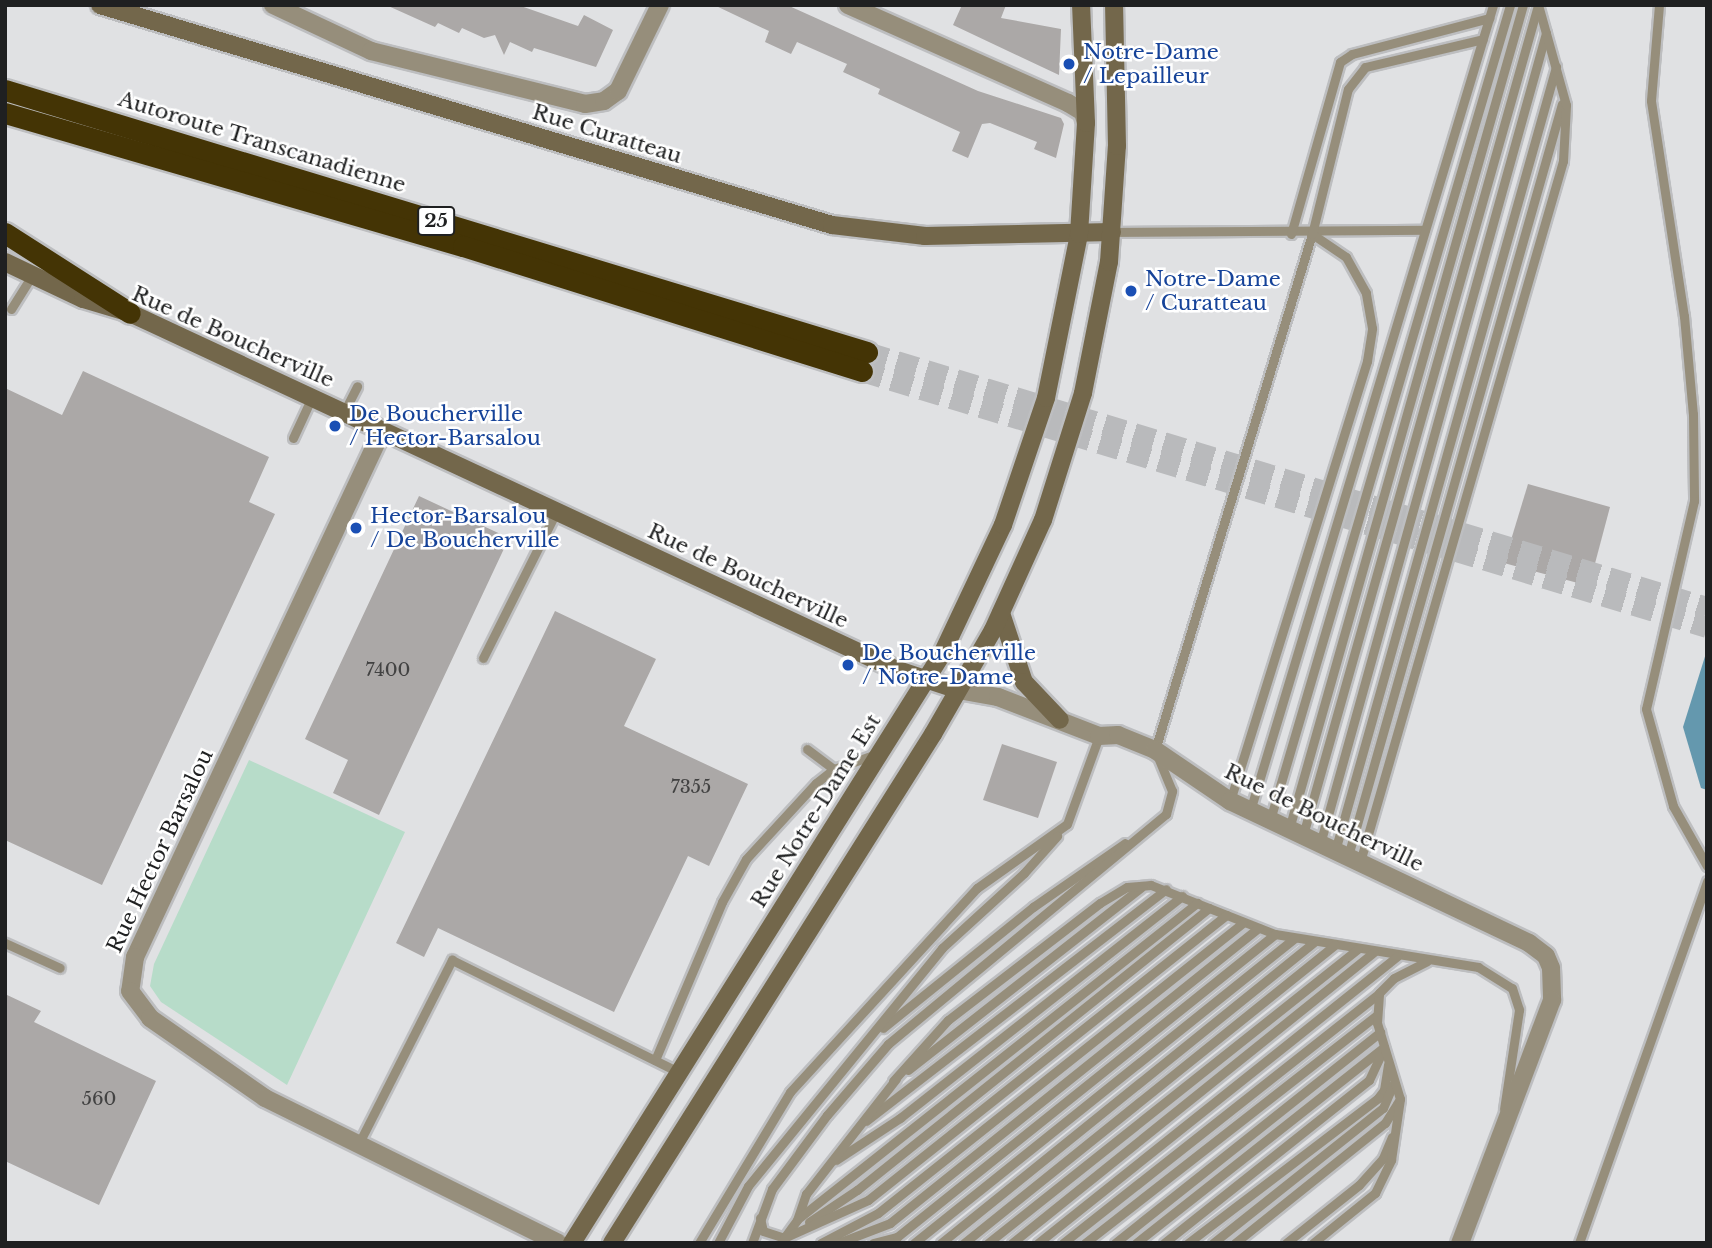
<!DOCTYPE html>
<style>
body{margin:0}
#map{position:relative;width:1712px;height:1248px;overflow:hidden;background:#e0e1e3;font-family:"Libre Baskerville",serif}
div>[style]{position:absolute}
.green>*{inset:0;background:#b7dcc9}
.water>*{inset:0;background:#6498ae}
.building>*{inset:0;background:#aba8a7}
.highway-tunnel>*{height:21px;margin-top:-10.5px;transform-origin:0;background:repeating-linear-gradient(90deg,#b9babc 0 21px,transparent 0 31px)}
.roads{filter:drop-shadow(2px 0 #bdbec0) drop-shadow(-2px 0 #bdbec0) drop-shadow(0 2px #bdbec0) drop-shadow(0 -2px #bdbec0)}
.lane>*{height:9px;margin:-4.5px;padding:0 4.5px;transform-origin:4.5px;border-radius:4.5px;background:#968e7b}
.street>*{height:18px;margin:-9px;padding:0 9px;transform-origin:9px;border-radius:9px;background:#968e7b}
.secondary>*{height:18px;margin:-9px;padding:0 9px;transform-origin:9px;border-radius:9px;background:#73674b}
.highway>*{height:21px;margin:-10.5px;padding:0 10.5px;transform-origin:10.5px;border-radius:10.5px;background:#443405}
.dots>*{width:19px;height:19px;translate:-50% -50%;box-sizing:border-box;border:4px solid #fff;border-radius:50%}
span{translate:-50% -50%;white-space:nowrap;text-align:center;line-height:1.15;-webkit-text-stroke:5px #fff;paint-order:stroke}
.number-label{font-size:18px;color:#424242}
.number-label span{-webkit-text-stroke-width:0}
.shield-label span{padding:2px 5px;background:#fff;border:2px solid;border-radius:5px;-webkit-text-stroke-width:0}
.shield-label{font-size:19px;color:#1f2021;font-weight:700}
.transit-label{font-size:21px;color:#164399}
.left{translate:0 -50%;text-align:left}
.street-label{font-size:21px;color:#1f2021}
.frame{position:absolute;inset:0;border:7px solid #1f2021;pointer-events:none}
</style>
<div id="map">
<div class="green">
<div style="clip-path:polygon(249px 760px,405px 832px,287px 1085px,161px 1002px,150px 986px,154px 964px)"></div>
</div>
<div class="water">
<div style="clip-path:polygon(1707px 650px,1707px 790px,1701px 788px,1683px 727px)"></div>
</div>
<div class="building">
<div style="clip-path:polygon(386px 5px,518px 5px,578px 26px,584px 15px,613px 30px,596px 67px,534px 48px,532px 52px,510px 42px,504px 55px,495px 35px,484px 38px,462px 28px,459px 33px,438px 23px,435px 27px)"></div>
<div style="clip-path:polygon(714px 5px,787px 5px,978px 91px,1061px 118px,1064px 124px,1056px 158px,1034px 149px,1037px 142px,990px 123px,982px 124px,968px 158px,952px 151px,960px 132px,878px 94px,880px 89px,843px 72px,847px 64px,797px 42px,791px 54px,765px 42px,769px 31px)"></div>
<div style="clip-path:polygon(962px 5px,1006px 5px,1001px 18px,1061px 29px,1059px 75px,953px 25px)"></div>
<div style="clip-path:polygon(83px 371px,269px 457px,249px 502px,275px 514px,102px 885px,5px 840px,5px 388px,62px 415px)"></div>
<div style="clip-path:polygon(1528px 484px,1610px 507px,1589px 586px,1504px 563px)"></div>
<div style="clip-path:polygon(419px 496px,509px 538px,379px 815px,333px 793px,348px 760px,305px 739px)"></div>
<div style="clip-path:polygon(555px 611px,656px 659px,624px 726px,748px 784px,709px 866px,688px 856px,614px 1012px,438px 928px,424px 957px,396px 943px)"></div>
<div style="clip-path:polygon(1002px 744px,1057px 762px,1038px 818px,983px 800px)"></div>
<div style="clip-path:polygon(5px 994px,41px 1011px,34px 1022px,156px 1081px,99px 1205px,5px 1161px)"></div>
</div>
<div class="highway-tunnel">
<div style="left:867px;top:352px;width:878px;rotate:16.89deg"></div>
<div style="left:862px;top:371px;width:883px;rotate:16.85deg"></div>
</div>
<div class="roads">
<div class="lane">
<div style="left:1659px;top:5px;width:96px;rotate:94.8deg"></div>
<div style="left:1651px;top:101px;width:218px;rotate:81.3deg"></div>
<div style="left:1684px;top:316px;width:98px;rotate:84.8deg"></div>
<div style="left:1693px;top:414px;width:87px;rotate:89.3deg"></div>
<div style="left:1694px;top:501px;width:213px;rotate:103deg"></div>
<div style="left:1646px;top:709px;width:101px;rotate:74.4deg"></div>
<div style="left:1673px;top:806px;width:69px;rotate:60.5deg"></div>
<div style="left:1112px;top:232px;width:313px;rotate:-0.4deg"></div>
<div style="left:1291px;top:234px;width:179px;rotate:-74.1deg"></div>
<div style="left:1340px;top:62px;width:14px;rotate:-34deg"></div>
<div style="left:1352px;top:54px;width:142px;rotate:-14.7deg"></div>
<div style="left:11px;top:309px;width:40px;rotate:-58deg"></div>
<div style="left:344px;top:412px;width:29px;rotate:-63deg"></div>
<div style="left:293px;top:438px;width:45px;rotate:-65.1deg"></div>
<div style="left:483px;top:658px;width:163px;rotate:-63.4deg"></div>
<div style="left:807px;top:749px;width:34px;rotate:37deg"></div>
<div style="left:1230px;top:801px;width:461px;rotate:-72.7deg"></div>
<div style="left:1367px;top:361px;width:33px;rotate:-81deg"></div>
<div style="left:1372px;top:328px;width:36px;rotate:-100deg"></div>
<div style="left:1366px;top:293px;width:41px;rotate:-119.1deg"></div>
<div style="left:1346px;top:257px;width:41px;rotate:-145.9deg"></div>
<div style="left:1250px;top:811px;width:842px;rotate:-73.22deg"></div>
<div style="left:1270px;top:820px;width:850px;rotate:-73.59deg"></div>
<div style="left:1289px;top:829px;width:857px;rotate:-74.15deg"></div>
<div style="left:1303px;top:835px;width:863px;rotate:-74.19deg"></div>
<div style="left:1320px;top:844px;width:842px;rotate:-74.43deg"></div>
<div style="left:1335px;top:851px;width:815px;rotate:-74.26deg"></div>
<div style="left:1348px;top:856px;width:782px;rotate:-74.12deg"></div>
<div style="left:1360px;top:862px;width:730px;rotate:-73.85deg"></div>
<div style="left:1563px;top:161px;width:56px;rotate:-86.9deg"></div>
<div style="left:1566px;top:105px;width:104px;rotate:-105.6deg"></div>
<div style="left:5px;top:943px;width:60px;rotate:24.4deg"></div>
<div style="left:883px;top:1028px;width:193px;rotate:-38.9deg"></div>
<div style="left:1033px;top:907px;width:112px;rotate:-34.8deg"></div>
<div style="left:655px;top:1060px;width:172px;rotate:-67deg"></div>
<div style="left:722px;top:902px;width:49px;rotate:-60.8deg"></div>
<div style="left:746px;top:859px;width:103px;rotate:-47.4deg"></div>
<div style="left:816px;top:783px;width:23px;rotate:-38deg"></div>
<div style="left:834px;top:769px;width:48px;rotate:-19.6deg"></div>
<div style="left:908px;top:1070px;width:296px;rotate:-38.1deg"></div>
<div style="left:893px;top:1081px;width:82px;rotate:-48deg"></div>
<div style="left:948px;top:1020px;width:192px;rotate:-37.6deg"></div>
<div style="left:1100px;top:903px;width:31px;rotate:-31deg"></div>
<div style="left:1127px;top:887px;width:24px;rotate:-5deg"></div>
<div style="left:1151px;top:885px;width:133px;rotate:21.6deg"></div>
<div style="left:1275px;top:934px;width:206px;rotate:9.2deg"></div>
<div style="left:1478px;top:967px;width:40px;rotate:32deg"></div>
<div style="left:1512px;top:988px;width:23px;rotate:72deg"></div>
<div style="left:1519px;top:1010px;width:100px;rotate:98.6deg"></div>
<div style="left:866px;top:1121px;width:379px;rotate:-37.7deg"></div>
<div style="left:358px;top:1145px;width:208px;rotate:-63.1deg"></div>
<div style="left:452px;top:960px;width:253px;rotate:26.3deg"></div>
<div style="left:836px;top:1160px;width:77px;rotate:-33.3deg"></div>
<div style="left:900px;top:1118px;width:359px;rotate:-38.2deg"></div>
<div style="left:760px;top:1218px;width:13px;rotate:77deg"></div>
<div style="left:763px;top:1231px;width:22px;rotate:18deg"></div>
<div style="left:784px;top:1238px;width:22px;rotate:-54deg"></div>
<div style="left:797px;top:1220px;width:28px;rotate:-71deg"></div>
<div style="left:806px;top:1194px;width:146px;rotate:-52deg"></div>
<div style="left:799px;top:1218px;width:508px;rotate:-38.36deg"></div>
<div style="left:809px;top:1222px;width:58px;rotate:-33.7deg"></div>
<div style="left:857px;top:1190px;width:451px;rotate:-38.7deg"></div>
<div style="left:784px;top:1238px;width:92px;rotate:-24.3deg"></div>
<div style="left:868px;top:1200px;width:458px;rotate:-38.5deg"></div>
<div style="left:699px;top:1243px;width:176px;rotate:-58.9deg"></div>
<div style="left:790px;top:1092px;width:277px;rotate:-47.5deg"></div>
<div style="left:977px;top:888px;width:110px;rotate:-35.4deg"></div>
<div style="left:1067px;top:824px;width:94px;rotate:-70deg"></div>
<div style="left:718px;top:1243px;width:64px;rotate:-62.2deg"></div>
<div style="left:748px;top:1186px;width:307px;rotate:-50.8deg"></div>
<div style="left:942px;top:948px;width:111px;rotate:-42.4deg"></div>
<div style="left:1024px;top:873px;width:50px;rotate:-48.3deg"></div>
<div style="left:752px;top:1243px;width:58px;rotate:-69.7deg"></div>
<div style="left:772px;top:1189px;width:92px;rotate:-53.4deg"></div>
<div style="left:827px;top:1115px;width:94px;rotate:-49.3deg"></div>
<div style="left:888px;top:1044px;width:361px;rotate:-39.6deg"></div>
<div style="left:1166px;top:814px;width:24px;rotate:-75deg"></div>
<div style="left:1172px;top:791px;width:44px;rotate:-112.5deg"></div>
<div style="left:1155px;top:750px;width:539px;rotate:-73.08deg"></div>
<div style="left:1312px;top:234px;width:149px;rotate:-76.1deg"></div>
<div style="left:1348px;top:89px;width:28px;rotate:-52deg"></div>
<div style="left:1365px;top:67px;width:121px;rotate:-13.3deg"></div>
<div style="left:821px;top:1243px;width:64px;rotate:-27.8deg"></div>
<div style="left:878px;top:1213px;width:466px;rotate:-38.5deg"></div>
<div style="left:838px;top:1243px;width:56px;rotate:-21deg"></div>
<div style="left:890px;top:1223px;width:472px;rotate:-38.7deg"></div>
<div style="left:873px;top:1243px;width:25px;rotate:-14deg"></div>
<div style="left:897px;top:1237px;width:484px;rotate:-38.7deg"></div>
<div style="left:914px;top:1243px;width:488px;rotate:-38.7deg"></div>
<div style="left:941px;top:1243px;width:481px;rotate:-38.9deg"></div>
<div style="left:964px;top:1243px;width:476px;rotate:-38.8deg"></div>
<div style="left:988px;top:1243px;width:472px;rotate:-38.5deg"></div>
<div style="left:1012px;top:1243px;width:464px;rotate:-38.8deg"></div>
<div style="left:1038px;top:1243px;width:460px;rotate:-38.6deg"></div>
<div style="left:1063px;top:1243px;width:403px;rotate:-38.3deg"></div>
<div style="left:1085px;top:1243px;width:370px;rotate:-38deg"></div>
<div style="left:1115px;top:1243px;width:339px;rotate:-38.5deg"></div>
<div style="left:1136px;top:1243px;width:316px;rotate:-38.3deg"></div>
<div style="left:1164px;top:1243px;width:262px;rotate:-38.5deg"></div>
<div style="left:1369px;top:1080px;width:35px;rotate:-65deg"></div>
<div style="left:1188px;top:1243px;width:239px;rotate:-37.3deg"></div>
<div style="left:1378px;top:1098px;width:10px;rotate:-53deg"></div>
<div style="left:1384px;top:1090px;width:26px;rotate:-81deg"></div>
<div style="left:1213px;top:1243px;width:217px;rotate:-38.5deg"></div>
<div style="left:1383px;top:1108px;width:25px;rotate:-67deg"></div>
<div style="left:1235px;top:1243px;width:192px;rotate:-38.7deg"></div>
<div style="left:1385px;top:1123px;width:26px;rotate:-58deg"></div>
<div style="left:1286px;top:1243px;width:93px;rotate:-38.5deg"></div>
<div style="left:1359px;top:1185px;width:36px;rotate:-48deg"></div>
<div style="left:1383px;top:1158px;width:23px;rotate:-67deg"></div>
<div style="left:1313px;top:1243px;width:80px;rotate:-38.9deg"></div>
<div style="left:1375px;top:1193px;width:37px;rotate:-64deg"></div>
<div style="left:1391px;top:1160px;width:62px;rotate:-81.6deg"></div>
<div style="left:1400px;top:1099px;width:79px;rotate:-106.8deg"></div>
<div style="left:1377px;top:1023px;width:30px;rotate:-86deg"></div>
<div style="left:1379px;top:993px;width:21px;rotate:-45deg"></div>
<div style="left:1394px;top:978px;width:37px;rotate:-27deg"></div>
<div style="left:1579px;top:1243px;width:384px;rotate:-70.5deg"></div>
</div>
<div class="street">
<div style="left:273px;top:5px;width:108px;rotate:25.1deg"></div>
<div style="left:371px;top:51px;width:220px;rotate:13.9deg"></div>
<div style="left:585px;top:104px;width:19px;rotate:-9deg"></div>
<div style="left:604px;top:101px;width:17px;rotate:-36deg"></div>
<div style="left:618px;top:91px;width:96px;rotate:-64deg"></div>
<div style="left:848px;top:5px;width:241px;rotate:24deg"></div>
<div style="left:1068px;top:103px;width:17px;rotate:31deg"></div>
<div style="left:1083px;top:112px;width:11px;rotate:75deg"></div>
<div style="left:382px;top:431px;width:581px;rotate:115.15deg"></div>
<div style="left:135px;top:957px;width:34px;rotate:98deg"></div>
<div style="left:130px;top:991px;width:34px;rotate:53deg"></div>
<div style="left:150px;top:1018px;width:140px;rotate:34.8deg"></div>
<div style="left:265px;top:1098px;width:327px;rotate:26.3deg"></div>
<div style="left:958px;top:690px;width:41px;rotate:9.9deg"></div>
<div style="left:998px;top:697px;width:108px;rotate:21.1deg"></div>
<div style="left:1099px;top:736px;width:19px;rotate:-3deg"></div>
<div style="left:1118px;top:735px;width:40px;rotate:22deg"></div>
<div style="left:1155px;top:750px;width:91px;rotate:34.2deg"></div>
<div style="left:1230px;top:801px;width:331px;rotate:25.4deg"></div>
<div style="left:1529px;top:943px;width:21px;rotate:37deg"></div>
<div style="left:1546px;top:956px;width:13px;rotate:67deg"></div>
<div style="left:1551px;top:968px;width:32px;rotate:88deg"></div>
<div style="left:1552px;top:1000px;width:260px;rotate:110.7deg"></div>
</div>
<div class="secondary">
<div style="left:100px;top:5px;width:764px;rotate:16.73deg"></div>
<div style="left:832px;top:225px;width:94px;rotate:6.7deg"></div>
<div style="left:925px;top:236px;width:187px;rotate:-1.2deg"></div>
<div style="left:5px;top:262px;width:86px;rotate:25.4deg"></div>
<div style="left:83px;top:299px;width:49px;rotate:16.6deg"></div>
<div style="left:130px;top:313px;width:844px;rotate:24.96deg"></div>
<div style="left:895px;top:669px;width:66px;rotate:18.4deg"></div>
<div style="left:1001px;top:613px;width:73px;rotate:71.6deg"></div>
<div style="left:1024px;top:682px;width:52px;rotate:46.5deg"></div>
<div style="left:572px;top:1243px;width:696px;rotate:-57.86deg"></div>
<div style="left:942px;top:654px;width:143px;rotate:-64.7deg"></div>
<div style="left:1003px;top:525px;width:134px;rotate:-71.3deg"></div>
<div style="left:1046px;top:398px;width:167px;rotate:-78.6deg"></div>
<div style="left:1079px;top:234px;width:111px;rotate:-86.4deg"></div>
<div style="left:1086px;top:123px;width:118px;rotate:-92.4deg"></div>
<div style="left:612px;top:1243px;width:602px;rotate:-57.76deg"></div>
<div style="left:933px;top:734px;width:120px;rotate:-60deg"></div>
<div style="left:993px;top:630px;width:121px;rotate:-65.6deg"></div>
<div style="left:1043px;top:520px;width:133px;rotate:-72.5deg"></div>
<div style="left:1083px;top:393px;width:134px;rotate:-78.8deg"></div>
<div style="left:1109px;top:262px;width:116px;rotate:-86.1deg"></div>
<div style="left:1117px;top:146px;width:141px;rotate:-91.2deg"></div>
</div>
<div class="highway">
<div style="left:5px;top:90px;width:901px;rotate:16.91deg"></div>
<div style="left:5px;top:113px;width:477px;rotate:16.2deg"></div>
<div style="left:463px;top:246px;width:418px;rotate:17.4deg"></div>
<div style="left:5px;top:233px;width:148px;rotate:32.6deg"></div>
</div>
</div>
<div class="dots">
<div style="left:1069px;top:64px;background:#1a4fb4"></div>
<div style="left:1131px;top:291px;background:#1a4fb4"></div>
<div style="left:335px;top:426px;background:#1a4fb4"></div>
<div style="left:356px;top:528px;background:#1a4fb4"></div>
<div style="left:848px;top:665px;background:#1a4fb4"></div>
</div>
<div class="number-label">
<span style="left:388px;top:670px">7400</span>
<span style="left:691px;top:787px">7355</span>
<span style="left:99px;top:1099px">560</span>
</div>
<div class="shield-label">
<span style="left:436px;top:221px">25</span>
</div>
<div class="transit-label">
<span class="left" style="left:1083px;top:64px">Notre-Dame<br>/ Lepailleur</span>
<span class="left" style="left:1145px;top:291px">Notre-Dame<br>/ Curatteau</span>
<span class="left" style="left:349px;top:426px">De Boucherville<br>/ Hector-Barsalou</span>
<span class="left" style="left:370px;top:528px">Hector-Barsalou<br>/ De Boucherville</span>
<span class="left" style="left:862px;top:665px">De Boucherville<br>/ Notre-Dame</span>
</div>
<div class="street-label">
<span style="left:607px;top:134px;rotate:17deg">Rue Curatteau</span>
<span style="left:262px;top:142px;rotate:17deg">Autoroute Transcanadienne</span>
<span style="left:233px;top:337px;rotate:24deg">Rue de Boucherville</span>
<span style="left:748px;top:576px;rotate:25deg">Rue de Boucherville</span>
<span style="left:816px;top:811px;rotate:-58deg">Rue Notre-Dame Est</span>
<span style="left:1324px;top:818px;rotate:26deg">Rue de Boucherville</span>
<span style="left:160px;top:851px;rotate:-65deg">Rue Hector Barsalou</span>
</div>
<div class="frame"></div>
</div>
